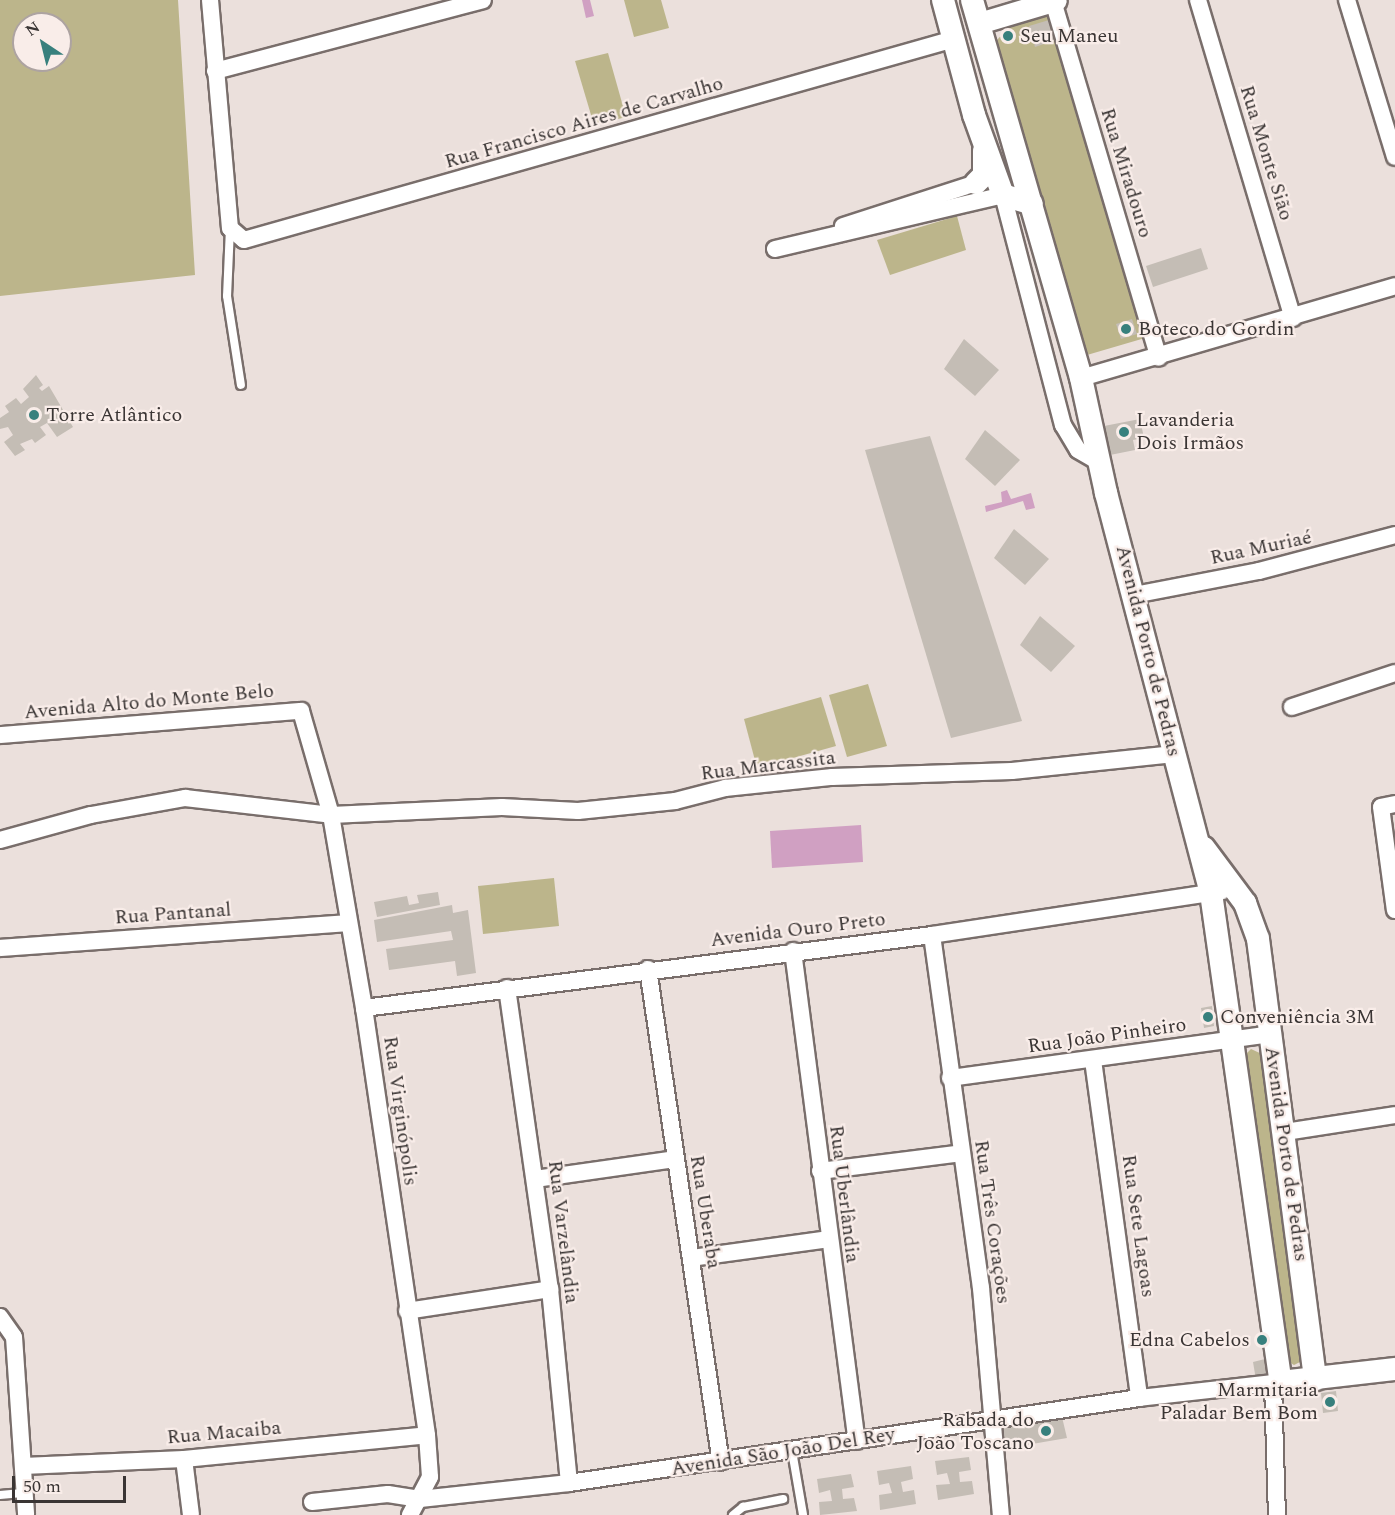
<!DOCTYPE html>
<meta charset="utf-8">
<style>
body{margin:0}
#map{position:relative;width:1395px;height:1515px;overflow:hidden;background:#ebe0dc;font-family:Spectral,serif}
div>[style]{position:absolute}
.green>*{inset:0;background:#bcb58b}
.water>*{inset:0;background:#d0a0c2}
.building>*{inset:0;background:#c4bdb5}
.roads{filter:drop-shadow(2px 0 #796e6b) drop-shadow(-2px 0 #796e6b) drop-shadow(0 2px #796e6b) drop-shadow(0 -2px #796e6b)}
.service>*{height:8px;margin:-4px;padding:0 4px;transform-origin:4px;border-radius:4px;background:#fff}
.minor>*{height:16px;margin:-8px;padding:0 8px;transform-origin:8px;border-radius:8px;background:#fff}
.tertiary>*{height:21px;margin:-10.5px;padding:0 10.5px;transform-origin:10.5px;border-radius:10.5px;background:#fff}
.secondary>*{height:22px;margin:-11px;padding:0 11px;transform-origin:11px;border-radius:11px;background:#fff}
.dots>*{width:16px;height:16px;translate:-50% -50%;box-sizing:border-box;border:3px solid #f9ede9;border-radius:50%}
span{translate:-50% -50%;white-space:nowrap;text-align:center;line-height:1.15;-webkit-text-stroke:4.5px #f9ede9;paint-order:stroke}
.poi-label{font-size:20px;color:#3a3534}
.left{translate:0 -50%;text-align:left}
.right{translate:-100% -50%;text-align:right}
.street-label{font-size:20px;color:#3a3534}
.north{position:absolute;left:12px;top:12px;width:60px;height:60px;box-sizing:border-box;background:#f9ede9;border:2px solid #ada3a1;border-radius:50%;rotate:325deg;font-size:16px;font-weight:700;line-height:24px;text-align:center;color:#3a3534}
.north::after{content:'';display:block;margin:auto;width:21px;height:27px;background:#38807d;clip-path:polygon(50% 0,100% 100%,50% 72%,0 100%)}
.scale{position:absolute;left:12px;top:1476px;width:114px;height:27px;box-sizing:border-box;border:3px solid #3a3534;border-top:0;padding-left:8px;font-size:18px;line-height:21px;white-space:nowrap;color:#3a3534;-webkit-text-stroke:4px #f9ede9;paint-order:stroke}
</style>
<div id="map">
<div class="green">
<div style="clip-path:polygon(evenodd,0 0,178px 0,195px 275px,0 296px,0 0,24px 24px,60px 24px,60px 60px,24px 60px,24px 24px)"></div>
<div style="clip-path:polygon(624px 0,661px 0,669px 28px,634px 37px)"></div>
<div style="clip-path:polygon(1051px 14px,1145px 338px,1087px 355px,996px 41px,1012px 24px)"></div>
<div style="clip-path:polygon(608px 53px,626px 117px,594px 125px,575px 61px)"></div>
<div style="clip-path:polygon(957px 216px,966px 250px,890px 275px,877px 240px)"></div>
<div style="clip-path:polygon(868px 684px,887px 746px,847px 757px,829px 695px)"></div>
<div style="clip-path:polygon(821px 697px,836px 746px,757px 768px,744px 719px)"></div>
<div style="clip-path:polygon(554px 878px,559px 926px,483px 934px,478px 886px)"></div>
<div style="clip-path:polygon(1251px 1049px,1264px 1055px,1302px 1361px,1294px 1365px,1281px 1357px,1244px 1056px)"></div>
</div>
<div class="water">
<div style="clip-path:polygon(582px 0,590px 0,594px 16px,586px 18px)"></div>
<div style="clip-path:polygon(1007px 490px,1011px 499px,1031px 493px,1035px 508px,1026px 510px,1023px 501px,986px 512px,985px 506px,1002px 502px,1001px 492px)"></div>
<div style="clip-path:polygon(861px 825px,863px 862px,772px 868px,770px 831px)"></div>
</div>
<div class="building">
<div style="clip-path:polygon(1049px 20px,1056px 40px,1035px 47px,1029px 26px)"></div>
<div style="clip-path:polygon(1201px 248px,1208px 269px,1153px 287px,1146px 266px)"></div>
<div style="clip-path:polygon(1132px 319px,1137px 334px,1121px 339px,1116px 324px)"></div>
<div style="clip-path:polygon(964px 339px,999px 370px,975px 396px,944px 369px)"></div>
<div style="clip-path:polygon(36px 375px,43px 385px,39px 388px,42px 391px,49px 386px,73px 427px,57px 437px,47px 423px,40px 427px,46px 435px,35px 443px,32px 439px,20px 444px,25px 450px,15px 456px,4px 442px,13px 435px,8px 427px,0 429px,0 418px,9px 412px,5px 406px,16px 398px,21px 404px,29px 397px,23px 389px)"></div>
<div style="clip-path:polygon(1140px 419px,1144px 438px,1133px 440px,1135px 450px,1110px 455px,1104px 426px)"></div>
<div style="clip-path:polygon(985px 430px,1020px 460px,995px 486px,965px 459px)"></div>
<div style="clip-path:polygon(930px 436px,1022px 721px,951px 738px,865px 450px)"></div>
<div style="clip-path:polygon(1014px 529px,1049px 559px,1025px 585px,994px 558px)"></div>
<div style="clip-path:polygon(1040px 616px,1075px 646px,1051px 672px,1020px 645px)"></div>
<div style="clip-path:polygon(438px 892px,440px 905px,377px 917px,374px 902px,407px 896px,409px 905px,419px 903px,417px 895px)"></div>
<div style="clip-path:polygon(452px 905px,453px 913px,468px 910px,476px 973px,457px 976px,455px 961px,389px 970px,386px 949px,453px 940px,451px 931px,377px 942px,374px 920px)"></div>
<div style="clip-path:polygon(1212px 1006px,1214px 1026px,1204px 1028px,1201px 1008px)"></div>
<div style="clip-path:polygon(1269px 1358px,1273px 1376px,1256px 1380px,1253px 1362px)"></div>
<div style="clip-path:polygon(1336px 1391px,1338px 1411px,1323px 1413px,1321px 1393px)"></div>
<div style="clip-path:polygon(1062px 1417px,1067px 1438px,1003px 1449px,1003px 1428px)"></div>
<div style="clip-path:polygon(969px 1457px,971px 1470px,959px 1472px,960px 1482px,972px 1481px,974px 1494px,938px 1500px,936px 1485px,950px 1484px,947px 1473px,937px 1475px,935px 1461px)"></div>
<div style="clip-path:polygon(911px 1466px,913px 1479px,901px 1482px,903px 1492px,914px 1490px,916px 1504px,880px 1510px,879px 1495px,892px 1493px,889px 1483px,879px 1485px,877px 1471px)"></div>
<div style="clip-path:polygon(851px 1474px,854px 1487px,842px 1489px,843px 1499px,854px 1498px,857px 1511px,820px 1515px,819px 1502px,832px 1501px,830px 1490px,819px 1493px,817px 1479px)"></div>
</div>
<div class="roads">
<div class="service">
<div style="left:230px;top:228px;width:68px;rotate:92.5deg"></div>
<div style="left:227px;top:296px;width:90px;rotate:81.1deg"></div>
<div style="left:792px;top:1451px;width:65px;rotate:80.2deg"></div>
<div style="left:0;top:1495px;width:25px;rotate:-5deg"></div>
<div style="left:733px;top:1515px;width:13px;rotate:-39deg"></div>
<div style="left:743px;top:1507px;width:41px;rotate:-11.3deg"></div>
</div>
<div class="minor">
<div style="left:210px;top:0;width:229px;rotate:85deg"></div>
<div style="left:230px;top:228px;width:18px;rotate:41deg"></div>
<div style="left:244px;top:240px;width:738px;rotate:-15.81deg"></div>
<div style="left:1198px;top:0;width:332px;rotate:73.4deg"></div>
<div style="left:1347px;top:0;width:164px;rotate:73deg"></div>
<div style="left:1053px;top:1px;width:372px;rotate:73.5deg"></div>
<div style="left:215px;top:71px;width:277px;rotate:-14.8deg"></div>
<div style="left:843px;top:226px;width:140px;rotate:-17.9deg"></div>
<div style="left:775px;top:249px;width:234px;rotate:-13.3deg"></div>
<div style="left:1003px;top:195px;width:238px;rotate:75.4deg"></div>
<div style="left:1063px;top:425px;width:29px;rotate:59deg"></div>
<div style="left:1078px;top:450px;width:24px;rotate:30deg"></div>
<div style="left:1081px;top:378px;width:327px;rotate:-16.3deg"></div>
<div style="left:1134px;top:595px;width:127px;rotate:-10.9deg"></div>
<div style="left:1259px;top:571px;width:141px;rotate:-14.8deg"></div>
<div style="left:1292px;top:707px;width:108px;rotate:-18.3deg"></div>
<div style="left:0;top:735px;width:302px;rotate:-4.6deg"></div>
<div style="left:301px;top:711px;width:108px;rotate:73.9deg"></div>
<div style="left:331px;top:815px;width:196px;rotate:80.3deg"></div>
<div style="left:364px;top:1008px;width:432px;rotate:81.6deg"></div>
<div style="left:427px;top:1435px;width:42px;rotate:85.9deg"></div>
<div style="left:430px;top:1477px;width:43px;rotate:117.8deg"></div>
<div style="left:1395px;top:804px;width:14px;rotate:168deg"></div>
<div style="left:1381px;top:807px;width:104px;rotate:82.3deg"></div>
<div style="left:0;top:840px;width:94px;rotate:-15.4deg"></div>
<div style="left:91px;top:815px;width:96px;rotate:-10.3deg"></div>
<div style="left:185px;top:798px;width:147px;rotate:6.6deg"></div>
<div style="left:331px;top:815px;width:171px;rotate:-2.7deg"></div>
<div style="left:502px;top:807px;width:76px;rotate:3deg"></div>
<div style="left:578px;top:811px;width:98px;rotate:-5.9deg"></div>
<div style="left:675px;top:801px;width:52px;rotate:-14.6deg"></div>
<div style="left:725px;top:788px;width:108px;rotate:-5.9deg"></div>
<div style="left:832px;top:777px;width:180px;rotate:-1.9deg"></div>
<div style="left:1012px;top:771px;width:163px;rotate:-6deg"></div>
<div style="left:932px;top:935px;width:356px;rotate:82.1deg"></div>
<div style="left:981px;top:1288px;width:228px;rotate:85deg"></div>
<div style="left:0;top:948px;width:349px;rotate:-4.1deg"></div>
<div style="left:793px;top:951px;width:494px;rotate:82.6deg"></div>
<div style="left:648px;top:969px;width:498px;rotate:81.6deg"></div>
<div style="left:507px;top:988px;width:304px;rotate:81.9deg"></div>
<div style="left:550px;top:1289px;width:195px;rotate:84.4deg"></div>
<div style="left:364px;top:1008px;width:573px;rotate:-7.32deg"></div>
<div style="left:932px;top:935px;width:293px;rotate:-8.6deg"></div>
<div style="left:1093px;top:1060px;width:341px;rotate:82.2deg"></div>
<div style="left:950px;top:1078px;width:323px;rotate:-7.8deg"></div>
<div style="left:1285px;top:1132px;width:111px;rotate:-8.8deg"></div>
<div style="left:820px;top:1171px;width:143px;rotate:-7.2deg"></div>
<div style="left:535px;top:1179px;width:141px;rotate:-8.1deg"></div>
<div style="left:691px;top:1258px;width:139px;rotate:-7.8deg"></div>
<div style="left:407px;top:1311px;width:145px;rotate:-8.7deg"></div>
<div style="left:0;top:1317px;width:24px;rotate:55deg"></div>
<div style="left:14px;top:1337px;width:178px;rotate:86.1deg"></div>
<div style="left:1273px;top:1383px;width:132px;rotate:88.3deg"></div>
<div style="left:184px;top:1459px;width:56px;rotate:82.9deg"></div>
<div style="left:23px;top:1466px;width:161px;rotate:-2.5deg"></div>
<div style="left:184px;top:1459px;width:244px;rotate:-5.6deg"></div>
<div style="left:312px;top:1502px;width:76px;rotate:-6deg"></div>
<div style="left:388px;top:1494px;width:32px;rotate:9deg"></div>
<div style="left:420px;top:1499px;width:150px;rotate:-6.1deg"></div>
<div style="left:569px;top:1483px;width:576px;rotate:-8.48deg"></div>
<div style="left:1139px;top:1398px;width:143px;rotate:-6.4deg"></div>
</div>
<div class="tertiary">
<div style="left:979px;top:23px;width:80px;rotate:-16.6deg"></div>
</div>
<div class="secondary">
<div style="left:943px;top:0;width:119px;rotate:74.9deg"></div>
<div style="left:974px;top:115px;width:85px;rotate:70.1deg"></div>
<div style="left:1003px;top:195px;width:30px;rotate:17deg"></div>
<div style="left:972px;top:0;width:393px;rotate:73.9deg"></div>
<div style="left:1081px;top:378px;width:118px;rotate:77.7deg"></div>
<div style="left:1106px;top:493px;width:414px;rotate:75.3deg"></div>
<div style="left:1211px;top:893px;width:494px;rotate:81.9deg"></div>
<div style="left:1281px;top:1382px;width:115px;rotate:-6.5deg"></div>
<div style="left:976px;top:183px;width:11px;rotate:-45deg"></div>
<div style="left:984px;top:175px;width:24px;rotate:-90deg"></div>
<div style="left:1204px;top:848px;width:69px;rotate:53.3deg"></div>
<div style="left:1245px;top:903px;width:38px;rotate:70deg"></div>
<div style="left:1258px;top:939px;width:444px;rotate:82.6deg"></div>
</div>
</div>
<div class="dots">
<div style="left:1008px;top:36px;background:#38807d"></div>
<div style="left:1126px;top:329px;background:#38807d"></div>
<div style="left:34px;top:415px;background:#38807d"></div>
<div style="left:1124px;top:432px;background:#38807d"></div>
<div style="left:1208px;top:1017px;background:#38807d"></div>
<div style="left:1262px;top:1340px;background:#38807d"></div>
<div style="left:1330px;top:1402px;background:#38807d"></div>
<div style="left:1046px;top:1431px;background:#38807d"></div>
</div>
<div class="poi-label">
<span class="left" style="left:1020px;top:36px">Seu Maneu</span>
<span class="left" style="left:1138px;top:329px">Boteco do Gordin</span>
<span class="left" style="left:46px;top:415px">Torre Atlântico</span>
<span class="left" style="left:1136px;top:432px">Lavanderia<br>Dois Irmãos</span>
<span class="left" style="left:1220px;top:1017px">Conveniência 3M</span>
<span class="right" style="left:1250px;top:1340px">Edna Cabelos</span>
<span class="right" style="left:1318px;top:1402px">Marmitaria<br>Paladar Bem Bom</span>
<span class="right" style="left:1034px;top:1432px">Rabada do<br>João Toscano</span>
</div>
<div class="street-label">
<span style="left:584px;top:123px;rotate:-16deg">Rua Francisco Aires de Carvalho</span>
<span style="left:1266px;top:153px;rotate:73deg">Rua Monte Sião</span>
<span style="left:1126px;top:173px;rotate:73deg">Rua Miradouro</span>
<span style="left:1261px;top:548px;rotate:-12deg">Rua Muriaé</span>
<span style="left:1148px;top:651px;rotate:76deg">Avenida Porto de Pedras</span>
<span style="left:149px;top:702px;rotate:-5deg">Avenida Alto do Monte Belo</span>
<span style="left:768px;top:766px;rotate:-7deg">Rua Marcassita</span>
<span style="left:173px;top:914px;rotate:-4deg">Rua Pantanal</span>
<span style="left:798px;top:930px;rotate:-7deg">Avenida Ouro Preto</span>
<span style="left:1107px;top:1036px;rotate:-8deg">Rua João Pinheiro</span>
<span style="left:400px;top:1111px;rotate:82deg">Rua Virginópolis</span>
<span style="left:1286px;top:1154px;rotate:82deg">Avenida Porto de Pedras</span>
<span style="left:844px;top:1194px;rotate:83deg">Rua Uberlândia</span>
<span style="left:705px;top:1212px;rotate:81deg">Rua Uberaba</span>
<span style="left:992px;top:1222px;rotate:82deg">Rua Três Corações</span>
<span style="left:1138px;top:1226px;rotate:82deg">Rua Sete Lagoas</span>
<span style="left:563px;top:1232px;rotate:83deg">Rua Varzelândia</span>
<span style="left:224px;top:1433px;rotate:-5deg">Rua Macaiba</span>
<span style="left:783px;top:1452px;rotate:-9deg">Avenida São João Del Rey</span>
</div>
<div class="north">N</div>
<div class="scale">50 m</div>
</div>
